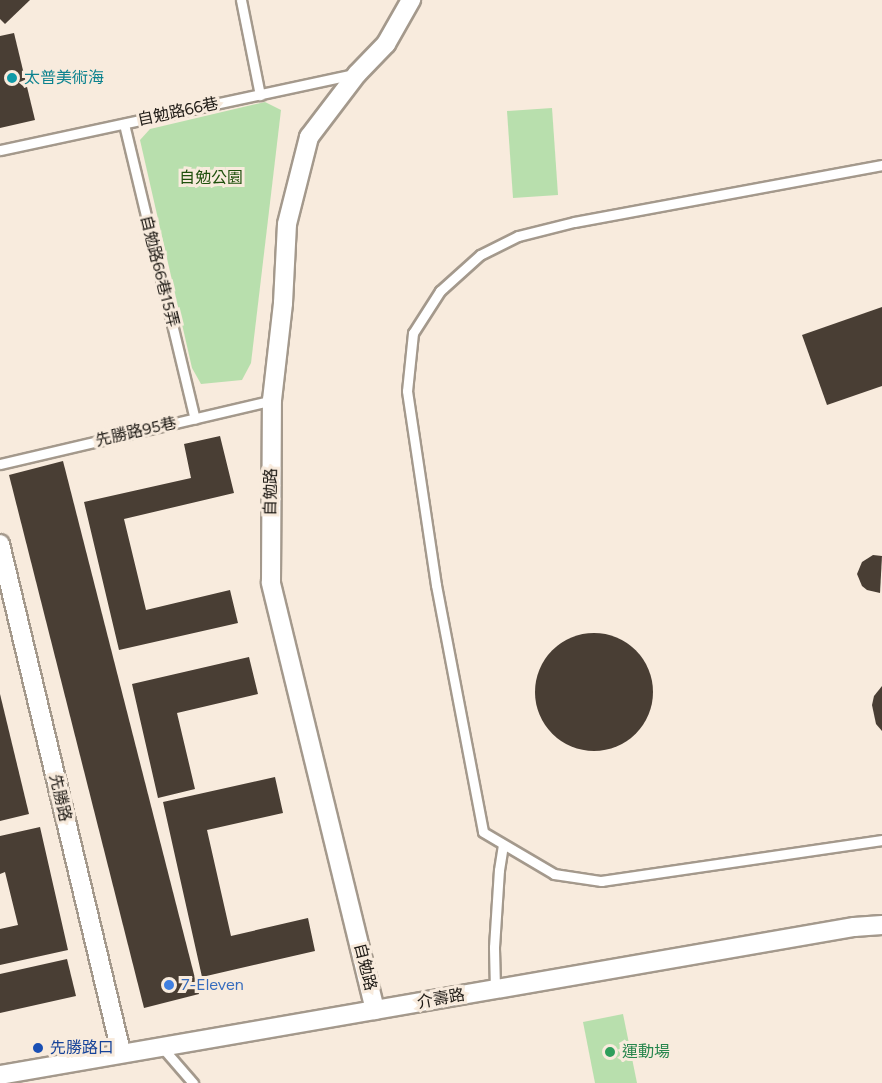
<!DOCTYPE html>
<meta charset="utf-8">
<style>
body{margin:0}
#map{position:relative;width:882px;height:1083px;overflow:hidden;background:#f8ebdd;font-family:Figtree,"Noto Sans TC",sans-serif}
div>[style]{position:absolute}
.green>*{inset:0;background:#b8dfad}
.building>*{inset:0;background:#493e34}
.round{border-radius:50%}
.roads{filter:drop-shadow(2px 0 #a4998c) drop-shadow(-2px 0 #a4998c) drop-shadow(0 2px #a4998c) drop-shadow(0 -2px #a4998c)}
.service>*{height:9px;margin:-4.5px;padding:0 4.5px;transform-origin:4.5px;border-radius:4.5px;background:#fff}
.minor>*{height:18px;margin:-9px;padding:0 9px;transform-origin:9px;border-radius:9px;background:#fff}
.dots>*{width:16px;height:16px;translate:-50% -50%;box-sizing:border-box;border:3px solid #f8ebdd;border-radius:50%}
span{translate:-50% -50%;white-space:nowrap;text-align:center;line-height:1.15;-webkit-text-stroke:6px #f8ebdd;paint-order:stroke}
.culture-label{font-size:16px;color:#0d838f}
.left{translate:0 -50%;text-align:left}
.street-label{font-size:16px;color:#1e1a15}
.park-label{font-size:16px;color:#1f500d}
.shop-label{font-size:16px;color:#366cbe}
.transit-label{font-size:16px;color:#164399}
.leisure-label{font-size:16px;color:#27864d}
</style>
<div id="map">
<div class="green">
<div style="clip-path:polygon(265px 102px,281px 110px,251px 363px,242px 380px,201px 384px,192px 368px,140px 140px,150px 129px)"></div>
<div style="clip-path:polygon(552px 108px,558px 195px,513px 198px,507px 111px)"></div>
<div style="clip-path:polygon(623px 1014px,637px 1083px,595px 1083px,583px 1022px)"></div>
</div>
<div class="building">
<div style="clip-path:polygon(0 0,30px 0,5px 24px,0 19px)"></div>
<div style="clip-path:polygon(14px 33px,35px 120px,0 128px,0 36px)"></div>
<div style="clip-path:polygon(882px 307px,882px 386px,827px 405px,802px 335px)"></div>
<div style="clip-path:polygon(220px 436px,234px 493px,124px 519px,146px 610px,230px 590px,238px 623px,119px 650px,84px 502px,191px 478px,184px 444px)"></div>
<div style="clip-path:polygon(63px 461px,199px 994px,144px 1008px,9px 475px)"></div>
<div style="clip-path:polygon(873px 555px,882px 556px,880px 593px,867px 590px,862px 586px,857px 574px,862px 562px)"></div>
<div class="round" style="left:535px;top:633px;width:118px;height:118px"></div>
<div style="clip-path:polygon(249px 657px,258px 694px,177px 713px,195px 789px,158px 798px,132px 684px)"></div>
<div style="clip-path:polygon(882px 686px,882px 731px,876px 724px,872px 705px,874px 696px)"></div>
<div style="clip-path:polygon(0 694px,29px 814px,0 821px)"></div>
<div style="clip-path:polygon(275px 777px,283px 813px,207px 830px,231px 936px,308px 918px,315px 951px,202px 977px,163px 802px)"></div>
<div style="clip-path:polygon(40px 827px,68px 950px,0 965px,0 929px,18px 925px,5px 872px,0 874px,0 836px)"></div>
<div style="clip-path:polygon(67px 959px,76px 996px,0 1013px,0 974px)"></div>
</div>
<div class="roads">
<div class="service">
<div style="left:241px;top:0;width:97px;rotate:78.7deg"></div>
<div style="left:124px;top:124px;width:303px;rotate:76.5deg"></div>
<div style="left:0;top:150px;width:364px;rotate:-12.1deg"></div>
<div style="left:882px;top:165px;width:313px;rotate:169.5deg"></div>
<div style="left:574px;top:222px;width:58px;rotate:166deg"></div>
<div style="left:518px;top:236px;width:42px;rotate:153.4deg"></div>
<div style="left:480px;top:255px;width:54px;rotate:138deg"></div>
<div style="left:440px;top:291px;width:50px;rotate:122.7deg"></div>
<div style="left:413px;top:333px;width:58px;rotate:95.9deg"></div>
<div style="left:407px;top:391px;width:196px;rotate:81.5deg"></div>
<div style="left:436px;top:585px;width:251px;rotate:79.2deg"></div>
<div style="left:483px;top:832px;width:82px;rotate:30.6deg"></div>
<div style="left:554px;top:874px;width:48px;rotate:8.5deg"></div>
<div style="left:601px;top:881px;width:284px;rotate:-8.3deg"></div>
<div style="left:0;top:464px;width:279px;rotate:-13.2deg"></div>
<div style="left:495px;top:989px;width:42px;rotate:-91.4deg"></div>
<div style="left:494px;top:947px;width:77px;rotate:-86.3deg"></div>
<div style="left:499px;top:870px;width:25px;rotate:-81deg"></div>
<div style="left:161px;top:1046px;width:49px;rotate:49.1deg"></div>
</div>
<div class="minor">
<div style="left:0;top:544px;width:522px;rotate:76.6deg"></div>
<div style="left:375px;top:1010px;width:440px;rotate:-103.7deg"></div>
<div style="left:271px;top:582px;width:182px;rotate:-89.7deg"></div>
<div style="left:272px;top:400px;width:98px;rotate:-83.5deg"></div>
<div style="left:283px;top:303px;width:79px;rotate:-87.1deg"></div>
<div style="left:287px;top:224px;width:90px;rotate:-75.8deg"></div>
<div style="left:309px;top:137px;width:79px;rotate:-52.7deg"></div>
<div style="left:357px;top:74px;width:42px;rotate:-46deg"></div>
<div style="left:386px;top:44px;width:51px;rotate:-60.4deg"></div>
<div style="left:0;top:1075px;width:867px;rotate:-9.83deg"></div>
<div style="left:854px;top:927px;width:28px;rotate:-4deg"></div>
</div>
</div>
<div class="dots">
<div style="left:12px;top:78px;background:#0f9aa8"></div>
<div style="left:169px;top:985px;background:#3f7fe0"></div>
<div style="left:38px;top:1048px;background:#1a4fb4"></div>
<div style="left:610px;top:1052px;background:#2e9e5b"></div>
</div>
<div class="culture-label">
<span class="left" style="left:24px;top:78px">太普美術海</span>
</div>
<div class="street-label">
<span style="left:178px;top:112px;rotate:-12deg">自勉路66巷</span>
<span style="left:159px;top:271px;rotate:76deg">自勉路66巷15弄</span>
<span style="left:136px;top:432px;rotate:-13deg">先勝路95巷</span>
<span style="left:271px;top:492px;rotate:-89deg">自勉路</span>
<span style="left:60px;top:798px;rotate:77deg">先勝路</span>
<span style="left:365px;top:967px;rotate:76deg">自勉路</span>
<span style="left:441px;top:999px;rotate:-10deg">介壽路</span>
</div>
<div class="park-label">
<span style="left:211px;top:178px">自勉公園</span>
</div>
<div class="shop-label">
<span class="left" style="left:181px;top:985px">7-Eleven</span>
</div>
<div class="transit-label">
<span class="left" style="left:50px;top:1048px">先勝路口</span>
</div>
<div class="leisure-label">
<span class="left" style="left:622px;top:1052px">運動場</span>
</div>
</div>
